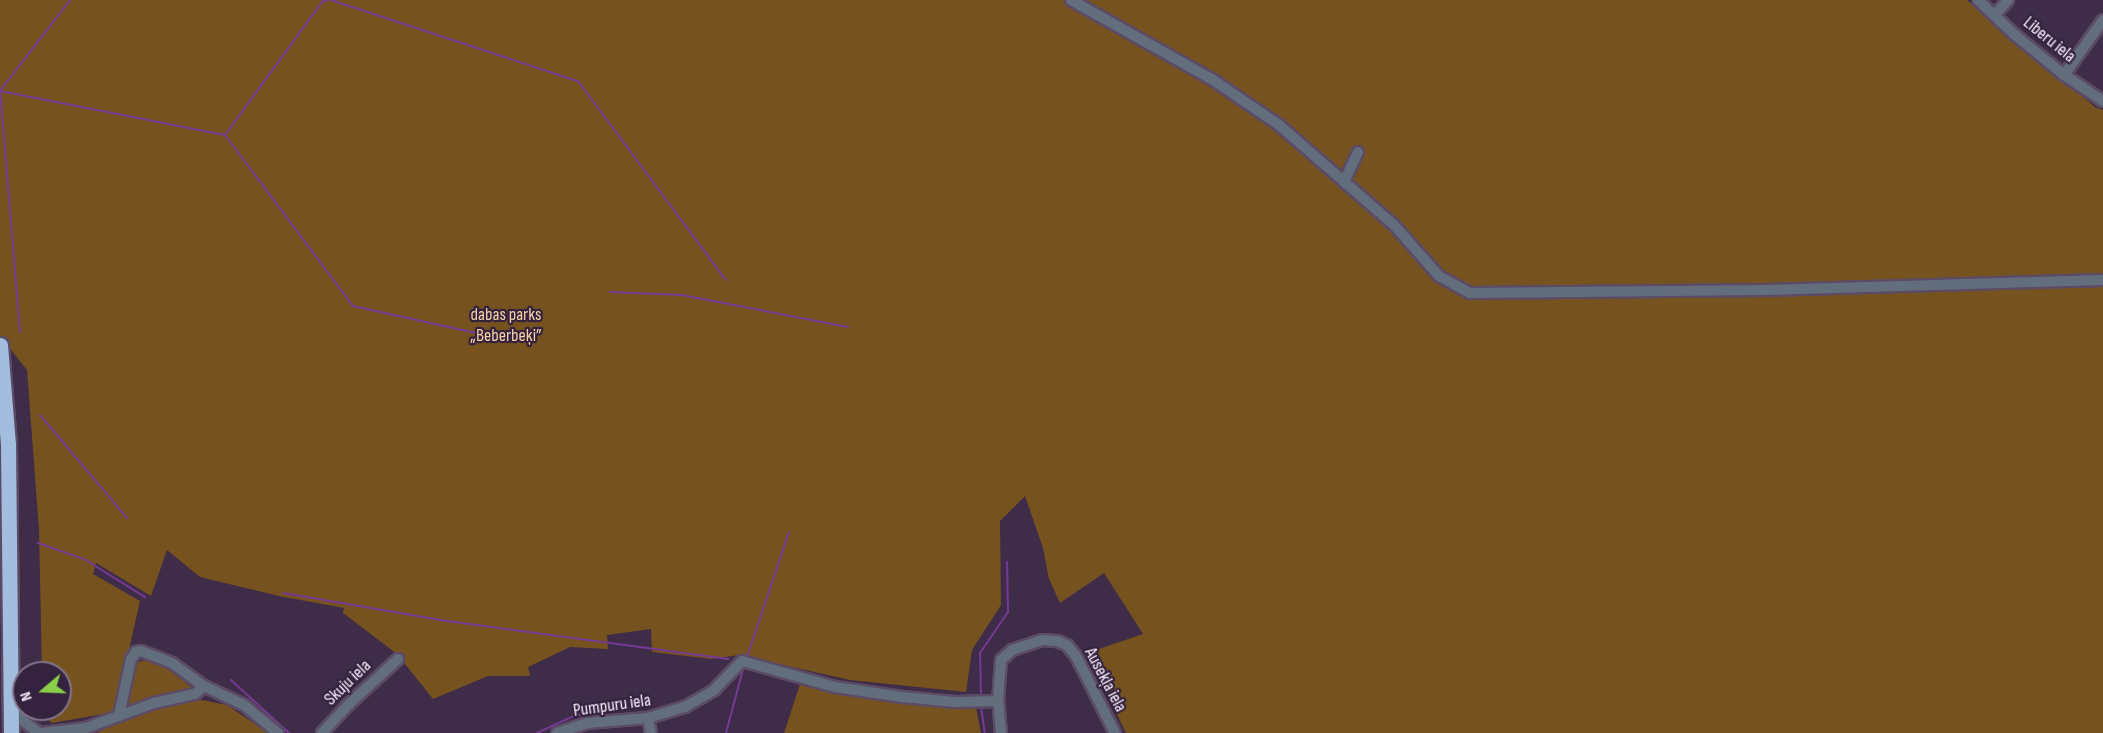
<!DOCTYPE html>
<meta charset="utf-8">
<style>
body{margin:0}
#map{position:relative;width:2103px;height:733px;overflow:hidden;background:#3e2c49;font-family:"Sofia Sans Condensed",sans-serif}
div>[style]{position:absolute}
.green>*{inset:0;background:#76521e}
.stream>*{height:2px;margin:-1px;padding:0 1px;transform-origin:1px;border-radius:1px;background:#763a94}
.roads{filter:drop-shadow(2px 0 #5c4b66) drop-shadow(-2px 0 #5c4b66) drop-shadow(0 2px #5c4b66) drop-shadow(0 -2px #5c4b66)}
.minor>*{height:10px;margin:-5px;padding:0 5px;transform-origin:5px;border-radius:5px;background:#636e7c}
.highway>*{height:15px;margin:-7.5px;padding:0 7.5px;transform-origin:7.5px;border-radius:7.5px;background:#a2bdde}
span{translate:-50% -50%;white-space:nowrap;text-align:center;line-height:1.15;-webkit-text-stroke:4.5px #34223e;paint-order:stroke}
.street-label{font-size:18px;color:#f7eefd}
.park-label{font-size:18px;color:#f6d1a4}
.north{position:absolute;left:12px;top:661px;width:60px;height:60px;box-sizing:border-box;background:#34223e;border:2px solid #82748a;border-radius:50%;rotate:251deg;font-size:16px;font-weight:700;line-height:24px;text-align:center;color:#f7eefd}
.north::after{content:'';display:block;margin:auto;width:21px;height:27px;background:#89cf49;clip-path:polygon(50% 0,100% 100%,50% 72%,0 100%)}
</style>
<div id="map">
<div class="green">
<div style="clip-path:polygon(0 0,1967px 0,2095px 107px,2103px 110px,2103px 733px,1126px 733px,1087px 653px,1143px 634px,1104px 573px,1060px 603px,1049px 579px,1043px 548px,1025px 496px,1000px 521px,1001px 605px,972px 650px,966px 692px,850px 680px,739px 655px,712px 659px,652px 652px,651px 629px,607px 635px,608px 649px,570px 647px,528px 667px,530px 676px,488px 676px,433px 699px,397px 654px,343px 613px,344px 608px,279px 596px,200px 577px,167px 550px,151px 596px,96px 563px,93px 574px,140px 601px,115px 712px,52px 723px,42px 714px,42px 709px,60px 709px,60px 673px,42px 673px,39px 530px,27px 370px,0 336px)"></div>
<div style="clip-path:polygon(149px 659px,170px 670px,192px 688px,125px 707px,138px 662px)"></div>
<div style="clip-path:polygon(801px 681px,901px 702px,976px 708px,981px 733px,784px 733px)"></div>
<div style="clip-path:polygon(197px 699px,227px 705px,268px 733px,97px 733px,121px 718px)"></div>
</div>
<div class="stream">
<div style="left:331px;top:0;width:260px;rotate:18.2deg"></div>
<div style="left:578px;top:81px;width:248px;rotate:53.4deg"></div>
<div style="left:0;top:91px;width:229px;rotate:11.1deg"></div>
<div style="left:225px;top:135px;width:214px;rotate:53.2deg"></div>
<div style="left:353px;top:306px;width:126px;rotate:12.4deg"></div>
<div style="left:225px;top:135px;width:165px;rotate:-53.9deg"></div>
<div style="left:322px;top:2px;width:6px;rotate:-18deg"></div>
<div style="left:610px;top:292px;width:72px;rotate:2.4deg"></div>
<div style="left:682px;top:295px;width:169px;rotate:10.9deg"></div>
<div style="left:20px;top:332px;width:242px;rotate:-94.7deg"></div>
<div style="left:0;top:91px;width:115px;rotate:-52.4deg"></div>
<div style="left:40px;top:415px;width:135px;rotate:49.8deg"></div>
<div style="left:38px;top:543px;width:49px;rotate:19.2deg"></div>
<div style="left:84px;top:559px;width:72px;rotate:31.9deg"></div>
<div style="left:283px;top:593px;width:166px;rotate:9.7deg"></div>
<div style="left:447px;top:621px;width:284px;rotate:7.7deg"></div>
<div style="left:747px;top:657px;width:132px;rotate:-71.4deg"></div>
<div style="left:231px;top:680px;width:79px;rotate:42.4deg"></div>
<div style="left:981px;top:696px;width:43px;rotate:-91.3deg"></div>
<div style="left:980px;top:653px;width:50px;rotate:-55.7deg"></div>
<div style="left:1008px;top:612px;width:50px;rotate:-91.1deg"></div>
<div style="left:981px;top:706px;width:27px;rotate:82deg"></div>
<div style="left:537px;top:733px;width:43px;rotate:-24.8deg"></div>
<div style="left:576px;top:715px;width:17px;rotate:-7deg"></div>
<div style="left:726px;top:733px;width:69px;rotate:-75deg"></div>
</div>
<div class="roads">
<div class="minor">
<div style="left:1071px;top:0;width:163px;rotate:29.4deg"></div>
<div style="left:1213px;top:80px;width:80px;rotate:34.3deg"></div>
<div style="left:1279px;top:125px;width:152px;rotate:41deg"></div>
<div style="left:1394px;top:225px;width:68px;rotate:48.6deg"></div>
<div style="left:1439px;top:276px;width:35px;rotate:29deg"></div>
<div style="left:1470px;top:293px;width:297px;rotate:-0.6deg"></div>
<div style="left:1767px;top:290px;width:336px;rotate:-1.7deg"></div>
<div style="left:1978px;top:0;width:51px;rotate:43.4deg"></div>
<div style="left:2015px;top:35px;width:63px;rotate:39.2deg"></div>
<div style="left:2064px;top:75px;width:47px;rotate:33.7deg"></div>
<div style="left:1995px;top:15px;width:20px;rotate:-49deg"></div>
<div style="left:2064px;top:75px;width:67px;rotate:-54.7deg"></div>
<div style="left:1344px;top:182px;width:33px;rotate:-65deg"></div>
<div style="left:12px;top:703px;width:20px;rotate:60deg"></div>
<div style="left:22px;top:720px;width:21px;rotate:37deg"></div>
<div style="left:119px;top:716px;width:58px;rotate:-78.1deg"></div>
<div style="left:131px;top:659px;width:9px;rotate:-54deg"></div>
<div style="left:136px;top:652px;width:5px;rotate:-11deg"></div>
<div style="left:141px;top:651px;width:33px;rotate:21deg"></div>
<div style="left:172px;top:663px;width:39px;rotate:36deg"></div>
<div style="left:204px;top:686px;width:44px;rotate:25.4deg"></div>
<div style="left:244px;top:705px;width:44px;rotate:39.5deg"></div>
<div style="left:648px;top:718px;width:15px;rotate:79deg"></div>
<div style="left:42px;top:733px;width:44px;rotate:-6.5deg"></div>
<div style="left:86px;top:728px;width:72px;rotate:-20.2deg"></div>
<div style="left:154px;top:703px;width:42px;rotate:-12.4deg"></div>
<div style="left:195px;top:694px;width:12px;rotate:-42deg"></div>
<div style="left:322px;top:733px;width:38px;rotate:-47deg"></div>
<div style="left:348px;top:705px;width:68px;rotate:-42.6deg"></div>
<div style="left:557px;top:733px;width:32px;rotate:-18deg"></div>
<div style="left:587px;top:723px;width:61px;rotate:-4.7deg"></div>
<div style="left:648px;top:718px;width:39px;rotate:-17deg"></div>
<div style="left:685px;top:707px;width:34px;rotate:-30deg"></div>
<div style="left:714px;top:690px;width:40px;rotate:-46deg"></div>
<div style="left:742px;top:661px;width:97px;rotate:15.6deg"></div>
<div style="left:835px;top:687px;width:68px;rotate:8.5deg"></div>
<div style="left:902px;top:697px;width:53px;rotate:5.4deg"></div>
<div style="left:955px;top:702px;width:43px;rotate:-1.3deg"></div>
<div style="left:1001px;top:733px;width:32px;rotate:-95deg"></div>
<div style="left:998px;top:701px;width:41px;rotate:-85.8deg"></div>
<div style="left:1001px;top:660px;width:15px;rotate:-42deg"></div>
<div style="left:1012px;top:650px;width:32px;rotate:-18deg"></div>
<div style="left:1042px;top:640px;width:15px;rotate:4deg"></div>
<div style="left:1057px;top:641px;width:11px;rotate:22deg"></div>
<div style="left:1067px;top:645px;width:14px;rotate:51deg"></div>
<div style="left:1076px;top:656px;width:86px;rotate:63.1deg"></div>
</div>
<div class="highway">
<div style="left:0;top:345px;width:100px;rotate:85.4deg"></div>
<div style="left:8px;top:445px;width:288px;rotate:89.4deg"></div>
</div>
</div>
<div class="street-label">
<span style="left:2049px;top:40px;rotate:39deg">Liberu iela</span>
<span style="left:1105px;top:680px;rotate:62deg">Ausekļa iela</span>
<span style="left:348px;top:683px;rotate:-44deg">Skuju iela</span>
<span style="left:612px;top:706px;rotate:-8deg">Pumpuru iela</span>
</div>
<div class="park-label">
<span style="left:506px;top:326px">dabas parks<br>„Beberbeķi”</span>
</div>
<div class="north">N</div>
</div>
